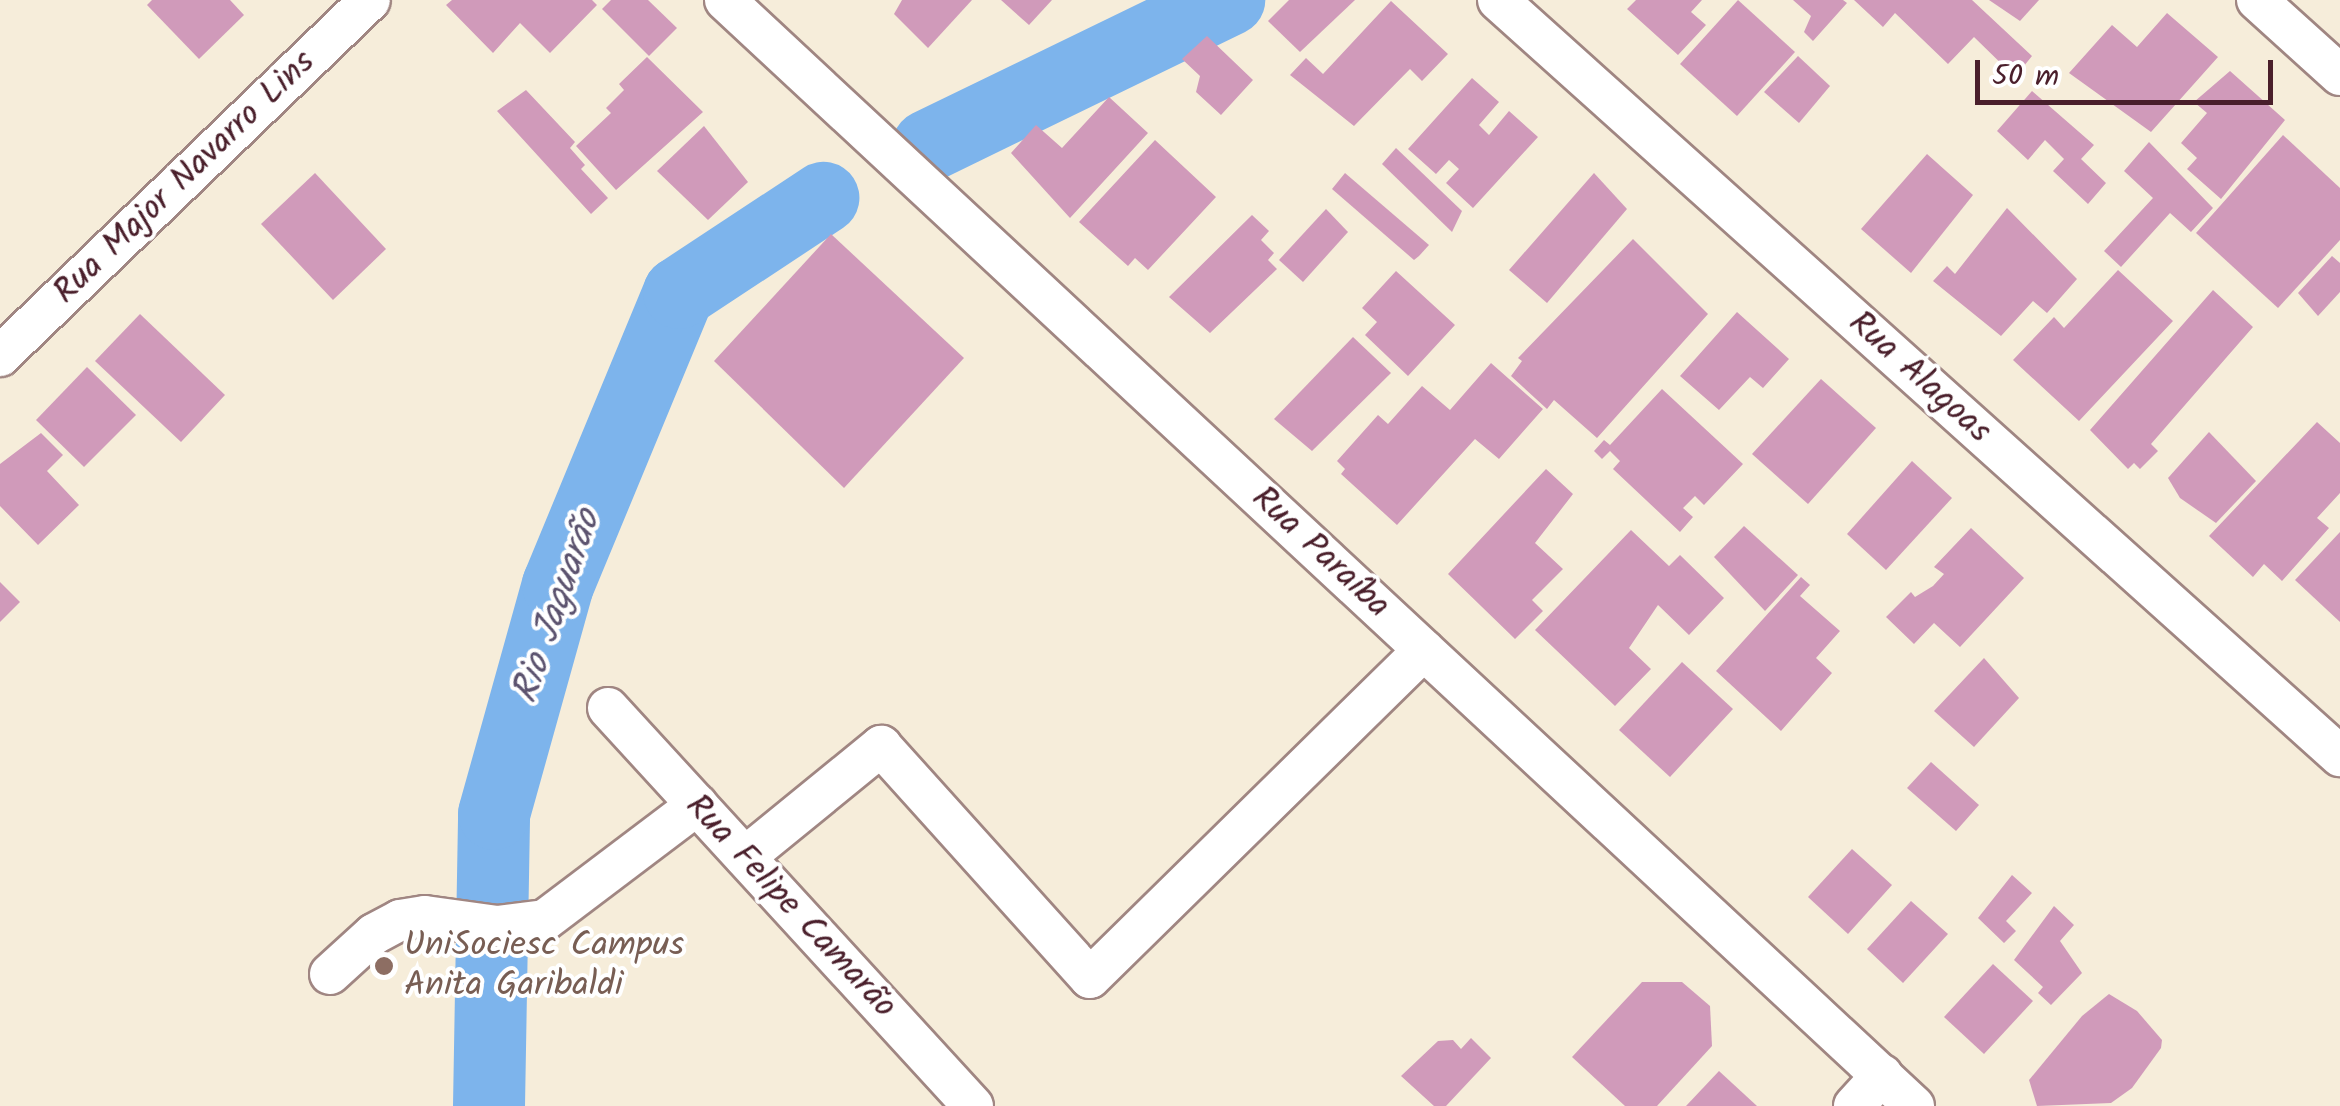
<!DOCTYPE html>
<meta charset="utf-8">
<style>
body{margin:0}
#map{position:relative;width:2340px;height:1106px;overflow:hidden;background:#f6edda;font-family:Kalam,sans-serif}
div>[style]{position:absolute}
.river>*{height:72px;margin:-36px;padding:0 36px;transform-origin:36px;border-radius:36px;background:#7db4ec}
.building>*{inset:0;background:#d09aba}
.roads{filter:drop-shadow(2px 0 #a08682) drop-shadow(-2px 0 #a08682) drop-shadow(0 2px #a08682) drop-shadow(0 -2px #a08682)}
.minor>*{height:40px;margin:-20px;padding:0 20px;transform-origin:20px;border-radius:20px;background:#fff}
.dots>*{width:28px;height:28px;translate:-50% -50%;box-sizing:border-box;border:5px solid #fff;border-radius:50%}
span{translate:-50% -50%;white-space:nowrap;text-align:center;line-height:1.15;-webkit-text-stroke:8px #fff;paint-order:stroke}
.street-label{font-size:35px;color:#4a1f2b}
.education-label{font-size:35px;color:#785e54}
.left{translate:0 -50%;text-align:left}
.water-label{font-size:38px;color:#5c536f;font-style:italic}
.scale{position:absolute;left:1975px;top:60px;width:298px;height:45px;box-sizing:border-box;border:5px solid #4a1f2b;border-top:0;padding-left:12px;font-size:30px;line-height:35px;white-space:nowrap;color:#4a1f2b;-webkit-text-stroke:8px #fff;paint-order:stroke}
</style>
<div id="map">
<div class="river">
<div style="left:928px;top:146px;width:335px;rotate:-25.9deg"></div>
<div style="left:489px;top:1106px;width:292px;rotate:-89deg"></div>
<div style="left:494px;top:814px;width:238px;rotate:-74.4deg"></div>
<div style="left:558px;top:585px;width:316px;rotate:-67.5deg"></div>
<div style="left:679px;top:293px;width:173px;rotate:-33.4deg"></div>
</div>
<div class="building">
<div style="clip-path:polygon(152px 0,230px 0,244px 15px,199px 59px,147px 5px)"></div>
<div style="clip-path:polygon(452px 0,592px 0,597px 5px,550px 53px,520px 23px,493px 53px,446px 5px)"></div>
<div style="clip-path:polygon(611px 0,648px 0,677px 28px,649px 56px,602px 9px)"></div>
<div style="clip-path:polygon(902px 0,972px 0,928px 48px,894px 14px)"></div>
<div style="clip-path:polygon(1001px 0,1052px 0,1029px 25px)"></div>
<div style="clip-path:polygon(1289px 0,1355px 0,1300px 52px,1268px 21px)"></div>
<div style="clip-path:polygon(1636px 0,1702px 0,1691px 12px,1706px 25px,1678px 55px,1627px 9px)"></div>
<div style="clip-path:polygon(1738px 0,1795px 52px,1737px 116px,1680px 64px)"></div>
<div style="clip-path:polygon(1793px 0,1843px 0,1847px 3px,1813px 41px,1804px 32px,1811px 16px)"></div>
<div style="clip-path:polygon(1854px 0,1972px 0,2032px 56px,2015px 77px,1974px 37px,1948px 64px,1895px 13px,1883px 27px)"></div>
<div style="clip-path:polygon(1989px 0,2039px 0,2020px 21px)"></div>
<div style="clip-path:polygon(1391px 1px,1448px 54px,1422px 81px,1410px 69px,1354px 126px,1290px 75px,1306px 58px,1323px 74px)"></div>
<div style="clip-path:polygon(2167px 13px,2218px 57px,2151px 132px,2069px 73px,2112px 25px,2137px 47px)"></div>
<div style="clip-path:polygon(1207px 36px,1253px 80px,1221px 115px,1196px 92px,1200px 76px,1182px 59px)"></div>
<div style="clip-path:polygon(1798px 56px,1830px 86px,1799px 123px,1764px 92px)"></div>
<div style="clip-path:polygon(647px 57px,703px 112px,616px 190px,576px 146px,611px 113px,606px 108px,624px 90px,619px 84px)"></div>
<div style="clip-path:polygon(2230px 71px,2285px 120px,2221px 199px,2187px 169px,2197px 158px,2181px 143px,2207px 113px,2194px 102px)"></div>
<div style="clip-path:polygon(1472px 78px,1499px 102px,1479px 125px,1489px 135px,1509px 111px,1538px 137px,1473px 208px,1446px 183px,1459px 169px,1449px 160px,1436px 174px,1408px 149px)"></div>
<div style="clip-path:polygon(526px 90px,575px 142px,570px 148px,585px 165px,581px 169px,608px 198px,591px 214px,497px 111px)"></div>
<div style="clip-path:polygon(2032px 91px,2094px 145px,2081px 159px,2106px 183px,2088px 204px,2053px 171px,2064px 159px,2045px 140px,2028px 160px,1997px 131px)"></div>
<div style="clip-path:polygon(1109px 97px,1148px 133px,1070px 218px,1011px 153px,1036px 125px,1062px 148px)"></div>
<div style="clip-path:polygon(704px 126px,748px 182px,708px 220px,657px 171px)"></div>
<div style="clip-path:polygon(2283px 135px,2340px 188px,2340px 240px,2278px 308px,2196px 233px)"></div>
<div style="clip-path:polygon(1155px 140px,1216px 197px,1148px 270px,1135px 258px,1128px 266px,1079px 222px)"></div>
<div style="clip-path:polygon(2149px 142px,2213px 208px,2191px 232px,2170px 213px,2121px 267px,2104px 251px,2153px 198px,2124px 171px)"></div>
<div style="clip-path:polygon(1396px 148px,1462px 211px,1452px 232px,1382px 164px)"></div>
<div style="clip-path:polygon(1927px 154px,1973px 195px,1911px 273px,1861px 229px)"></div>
<div style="clip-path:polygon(315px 173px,386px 249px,333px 300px,261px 224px)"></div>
<div style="clip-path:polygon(1345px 173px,1429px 245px,1419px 256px,1414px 260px,1332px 189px)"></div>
<div style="clip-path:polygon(1594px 173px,1627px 209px,1547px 303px,1509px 270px)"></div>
<div style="clip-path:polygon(2007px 208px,2077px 279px,2047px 313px,2033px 301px,2001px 336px,1933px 281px,1947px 266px,1955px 274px)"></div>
<div style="clip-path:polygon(1326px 209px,1348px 232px,1303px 282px,1279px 260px)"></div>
<div style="clip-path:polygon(1252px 215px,1269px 231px,1261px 240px,1274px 253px,1268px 260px,1277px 269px,1210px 333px,1169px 297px)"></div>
<div style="clip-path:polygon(831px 234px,964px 358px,844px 488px,714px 361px)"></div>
<div style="clip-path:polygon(1633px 239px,1708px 314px,1597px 438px,1554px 400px,1547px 409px,1511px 376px,1522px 361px,1518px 358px)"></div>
<div style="clip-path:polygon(2332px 256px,2340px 263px,2340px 292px,2318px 316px,2298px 293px)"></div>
<div style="clip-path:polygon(2118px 270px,2173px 321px,2079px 421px,2013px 360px,2054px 317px,2064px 328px)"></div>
<div style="clip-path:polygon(1396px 271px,1455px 325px,1408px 376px,1365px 335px,1377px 322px,1362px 308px)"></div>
<div style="clip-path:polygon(2213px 290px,2253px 327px,2151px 444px,2158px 451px,2140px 469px,2134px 463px,2128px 469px,2090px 430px)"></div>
<div style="clip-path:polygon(1737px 312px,1789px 359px,1763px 388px,1750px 377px,1719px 410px,1680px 376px)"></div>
<div style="clip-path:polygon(140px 314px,225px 395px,181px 442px,95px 361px)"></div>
<div style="clip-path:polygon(1353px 337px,1391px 373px,1312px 451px,1274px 419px)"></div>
<div style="clip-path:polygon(1491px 363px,1543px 409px,1499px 459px,1475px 439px,1397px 525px,1341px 474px,1345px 469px,1337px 461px,1378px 415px,1388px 424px,1422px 386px,1450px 410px)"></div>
<div style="clip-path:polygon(87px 367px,136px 415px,84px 467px,36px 420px)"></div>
<div style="clip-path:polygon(1821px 379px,1876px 428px,1808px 504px,1752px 454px)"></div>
<div style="clip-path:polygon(1662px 389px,1743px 464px,1704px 505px,1695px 496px,1683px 508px,1693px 517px,1680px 532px,1613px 469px,1620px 461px,1610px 451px,1602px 459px,1594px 451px,1604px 440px,1610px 445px)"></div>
<div style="clip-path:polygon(2317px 422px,2340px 443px,2340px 493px,2317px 518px,2329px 528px,2282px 581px,2264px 564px,2253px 577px,2209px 536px)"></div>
<div style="clip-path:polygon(2209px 432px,2256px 481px,2216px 523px,2180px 498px,2168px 478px)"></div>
<div style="clip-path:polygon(41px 433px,63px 455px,47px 471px,79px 505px,38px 545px,0 506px,0 464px)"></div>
<div style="clip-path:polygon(1912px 461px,1952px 498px,1886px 570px,1847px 534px)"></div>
<div style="clip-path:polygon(1546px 469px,1573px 494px,1535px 543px,1563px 569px,1532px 600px,1543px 611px,1515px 639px,1448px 574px)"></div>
<div style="clip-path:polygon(1744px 526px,1798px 575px,1765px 611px,1714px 557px)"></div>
<div style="clip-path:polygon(1971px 528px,2024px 578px,1960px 647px,1934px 623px,1914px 644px,1886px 617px,1911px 592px,1915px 597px,1933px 586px,1944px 574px,1934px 567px)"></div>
<div style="clip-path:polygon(1631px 530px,1669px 566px,1680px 555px,1724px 598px,1689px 635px,1658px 605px,1629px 648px,1651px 669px,1615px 706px,1535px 630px)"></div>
<div style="clip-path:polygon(2340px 532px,2340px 622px,2295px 580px)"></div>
<div style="clip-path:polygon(1801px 577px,1810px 585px,1800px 596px,1840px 631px,1816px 658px,1832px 673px,1781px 731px,1716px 671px)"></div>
<div style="clip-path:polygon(0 582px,20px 602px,0 622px)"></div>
<div style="clip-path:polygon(1984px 658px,2019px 698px,1974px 747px,1934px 711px)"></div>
<div style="clip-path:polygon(1682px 662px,1733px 709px,1670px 777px,1619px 730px)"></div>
<div style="clip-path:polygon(1931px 762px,1979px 805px,1956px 831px,1907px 788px)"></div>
<div style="clip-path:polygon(1852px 849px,1892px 885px,1848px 934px,1808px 897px)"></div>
<div style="clip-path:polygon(2012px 875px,2032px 893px,2006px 921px,2016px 931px,2004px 943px,1978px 918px)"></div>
<div style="clip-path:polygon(1911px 901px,1948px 934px,1903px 983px,1867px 949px)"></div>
<div style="clip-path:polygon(2054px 906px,2074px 925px,2060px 941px,2082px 973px,2051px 1005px,2038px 993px,2043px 987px,2014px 960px)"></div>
<div style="clip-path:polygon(1993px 964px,2033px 1001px,1984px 1054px,1944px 1017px)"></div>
<div style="clip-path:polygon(1642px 982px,1682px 982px,1710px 1006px,1712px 1046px,1657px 1106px,1625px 1106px,1572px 1057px)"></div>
<div style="clip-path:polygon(2109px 994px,2137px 1011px,2162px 1040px,2161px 1048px,2132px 1088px,2111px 1103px,2037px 1106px,2029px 1080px,2082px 1016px)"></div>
<div style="clip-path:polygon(1471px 1038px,1491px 1058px,1446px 1106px,1434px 1106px,1401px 1076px,1438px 1041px,1453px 1040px,1461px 1049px)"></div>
<div style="clip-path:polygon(1719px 1071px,1757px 1106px,1686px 1106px)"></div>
</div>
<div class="roads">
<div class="minor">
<div style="left:725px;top:0;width:1624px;rotate:42.93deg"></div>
<div style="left:1498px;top:0;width:1132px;rotate:41.92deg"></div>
<div style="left:2257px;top:0;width:112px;rotate:42.1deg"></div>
<div style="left:0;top:356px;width:513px;rotate:-43.9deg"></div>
<div style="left:608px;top:708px;width:540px;rotate:47.48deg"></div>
<div style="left:745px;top:857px;width:176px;rotate:-39.2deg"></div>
<div style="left:881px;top:746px;width:312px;rotate:48deg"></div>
<div style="left:1090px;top:978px;width:468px;rotate:-44.5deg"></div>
<div style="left:330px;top:974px;width:59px;rotate:-42.3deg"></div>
<div style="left:374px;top:934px;width:30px;rotate:-28deg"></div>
<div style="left:400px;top:920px;width:25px;rotate:-9deg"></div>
<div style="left:425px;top:916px;width:73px;rotate:7.9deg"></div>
<div style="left:497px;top:926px;width:48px;rotate:-7.1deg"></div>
<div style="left:545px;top:920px;width:191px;rotate:-37.1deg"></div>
<div style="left:1854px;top:1106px;width:42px;rotate:-47.9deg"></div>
</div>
</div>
<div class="dots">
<div style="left:384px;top:966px;background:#8d6e63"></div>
</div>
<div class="street-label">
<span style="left:185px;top:178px;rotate:-44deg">Rua Major Navarro Lins</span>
<span style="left:1919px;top:378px;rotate:42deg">Rua Alagoas</span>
<span style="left:1320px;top:553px;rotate:43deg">Rua Paraíba</span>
<span style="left:790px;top:907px;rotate:47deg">Rua Felipe Camarão</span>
</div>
<div class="education-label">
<span class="left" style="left:404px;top:966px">UniSociesc Campus<br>Anita Garibaldi</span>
</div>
<div class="water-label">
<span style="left:558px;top:607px;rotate:-71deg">Rio Jaguarão</span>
</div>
<div class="scale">50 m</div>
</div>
